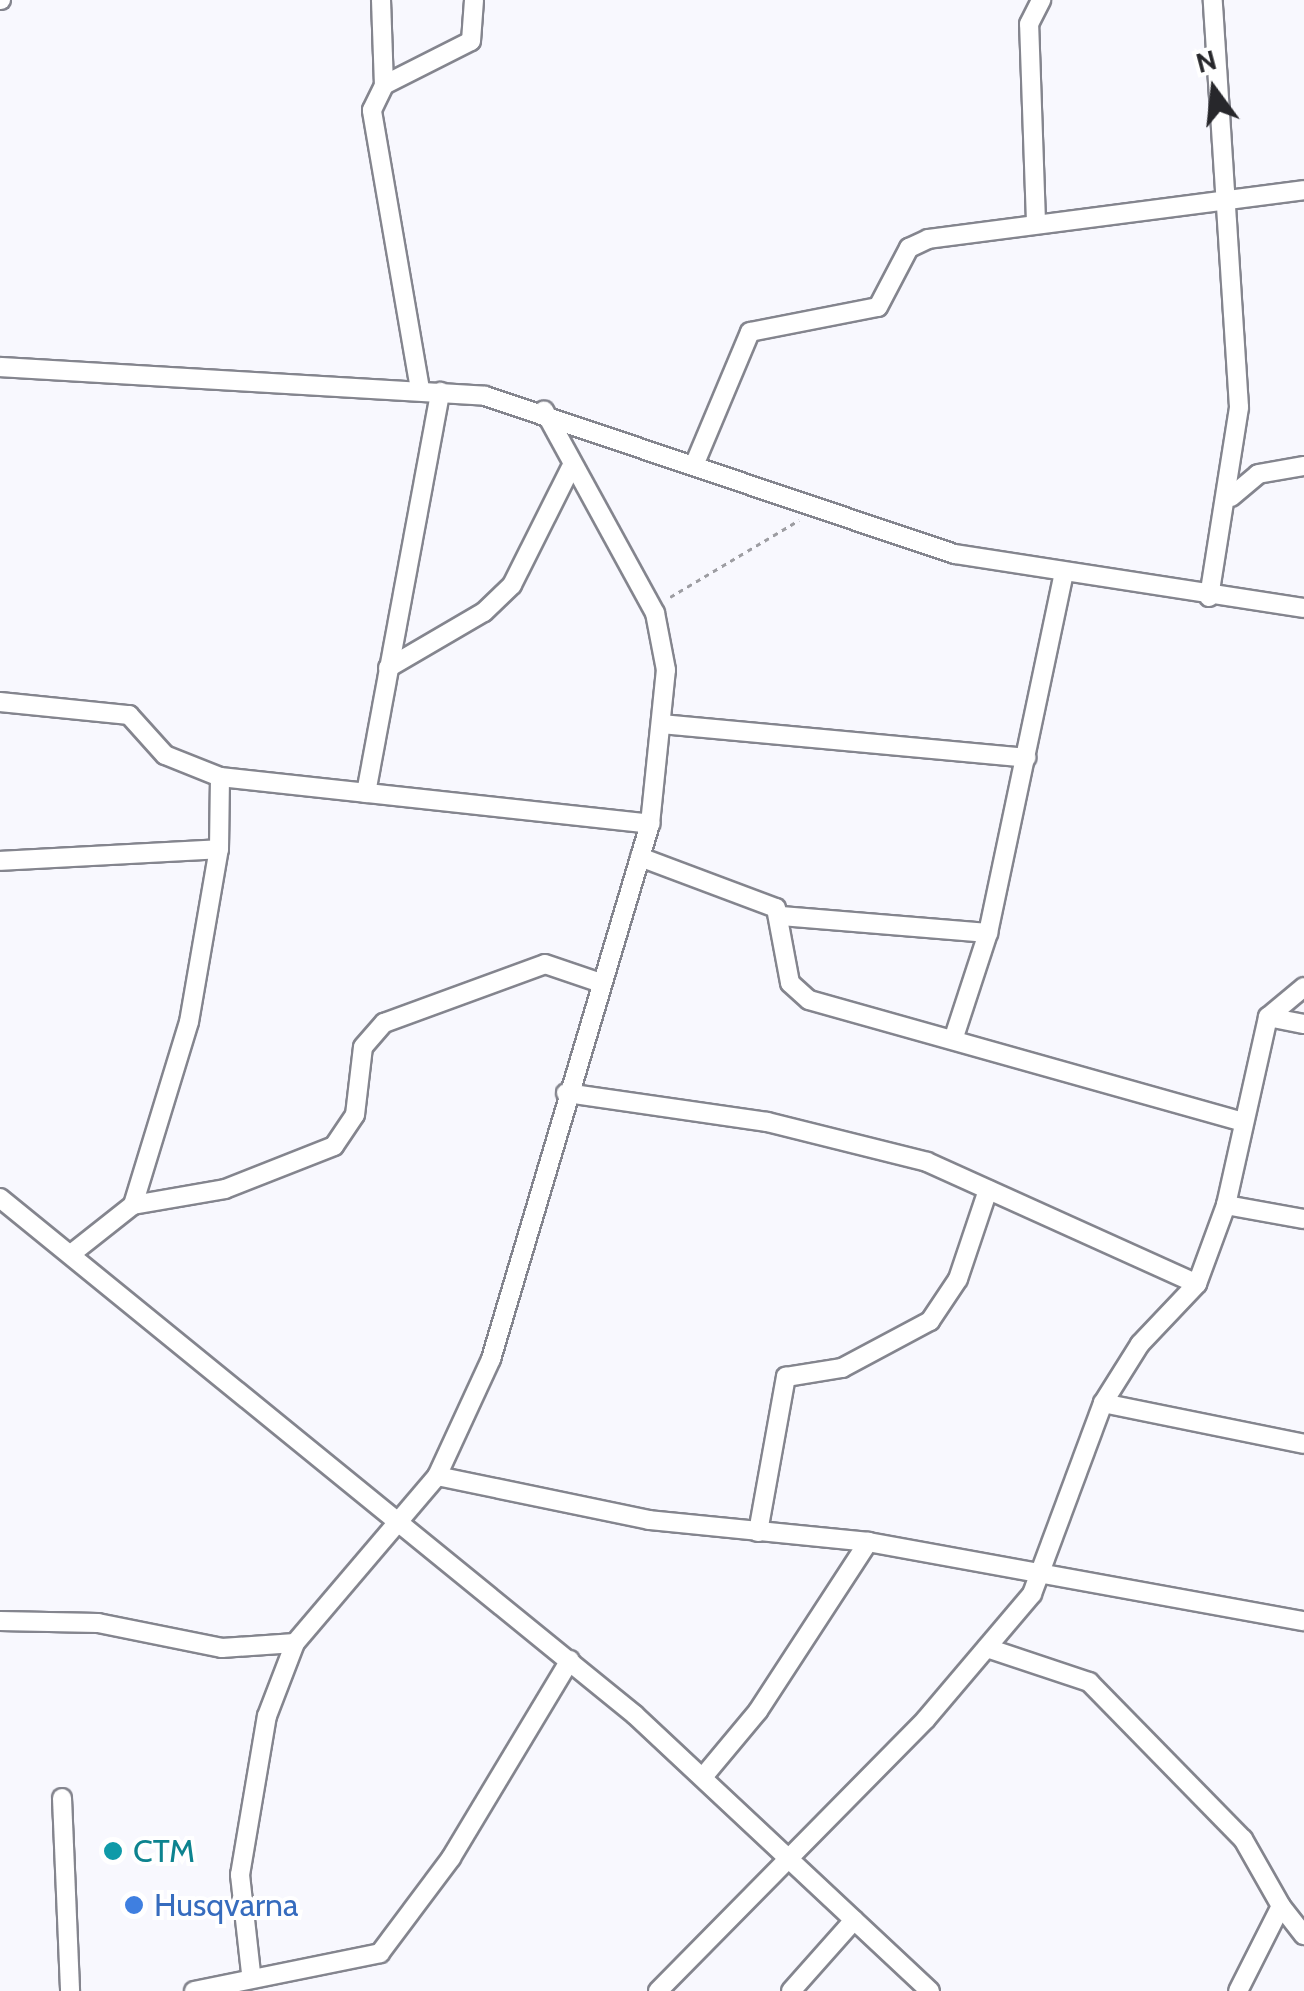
<!DOCTYPE html>
<style>
body{margin:0}
#map{position:relative;width:1304px;height:1991px;overflow:hidden;background:#f8f8fe;font-family:Cabin,sans-serif}
div>[style]{position:absolute}
.path>*{height:2.5px;margin-top:-1.25px;transform-origin:0;background:repeating-linear-gradient(90deg,#9d9da2 0 5px,transparent 0 10px)}
.roads{filter:drop-shadow(2px 0 #84858e) drop-shadow(-2px 0 #84858e) drop-shadow(0 2px #84858e) drop-shadow(0 -2px #84858e)}
.minor>*{height:18px;margin:-9px;padding:0 9px;transform-origin:9px;border-radius:9px;background:#fff}
.dots>*{width:28px;height:28px;translate:-50% -50%;box-sizing:border-box;border:5px solid #fff;border-radius:50%}
span{translate:-50% -50%;white-space:nowrap;text-align:center;line-height:1.15;-webkit-text-stroke:8px #fff;paint-order:stroke}
.culture-label{font-size:32px;color:#0d838f}
.left{translate:0 -50%;text-align:left}
.shop-label{font-size:32px;color:#366cbe}
.north{position:absolute;left:1164px;top:40px;width:100px;height:100px;-webkit-text-stroke:8px #fff;paint-order:stroke;rotate:345deg;font-size:28px;font-weight:700;line-height:40px;text-align:center;color:#27272b}
.north::after{content:'';display:block;margin:auto;width:35px;height:45px;background:#27272b;clip-path:polygon(50% 0,100% 100%,50% 72%,0 100%)}
</style>
<div id="map">
<div class="path">
<div style="left:670px;top:597px;width:150px;rotate:-30.8deg"></div>
</div>
<div class="roads">
<div class="minor">
<div style="left:0;top:0;width:1px"></div>
<div style="left:381px;top:0;width:85px;rotate:88deg"></div>
<div style="left:1036px;top:222px;width:198px;rotate:-92deg"></div>
<div style="left:1029px;top:24px;width:27px;rotate:-63deg"></div>
<div style="left:0;top:367px;width:486px;rotate:3.4deg"></div>
<div style="left:485px;top:396px;width:496px;rotate:18.6deg"></div>
<div style="left:955px;top:554px;width:353px;rotate:8.8deg"></div>
<div style="left:420px;top:389px;width:283px;rotate:-99.8deg"></div>
<div style="left:372px;top:110px;width:28px;rotate:-64deg"></div>
<div style="left:384px;top:85px;width:97px;rotate:-26.8deg"></div>
<div style="left:471px;top:41px;width:41px;rotate:-85.8deg"></div>
<div style="left:695px;top:463px;width:142px;rotate:-67.2deg"></div>
<div style="left:750px;top:332px;width:130px;rotate:-11.1deg"></div>
<div style="left:878px;top:307px;width:67px;rotate:-62.3deg"></div>
<div style="left:909px;top:248px;width:21px;rotate:-25deg"></div>
<div style="left:928px;top:239px;width:379px;rotate:-7.4deg"></div>
<div style="left:1231px;top:497px;width:35px;rotate:-40deg"></div>
<div style="left:1258px;top:474px;width:47px;rotate:-9.9deg"></div>
<div style="left:1209px;top:597px;width:192px;rotate:-81deg"></div>
<div style="left:1239px;top:407px;width:408px;rotate:-93.7deg"></div>
<div style="left:388px;top:668px;width:111px;rotate:-30.3deg"></div>
<div style="left:484px;top:612px;width:39px;rotate:-44deg"></div>
<div style="left:512px;top:585px;width:130px;rotate:-63.4deg"></div>
<div style="left:0;top:702px;width:130px;rotate:5.8deg"></div>
<div style="left:129px;top:715px;width:54px;rotate:48deg"></div>
<div style="left:165px;top:755px;width:59px;rotate:21.8deg"></div>
<div style="left:220px;top:777px;width:433px;rotate:6.2deg"></div>
<div style="left:662px;top:724px;width:366px;rotate:5.3deg"></div>
<div style="left:366px;top:793px;width:408px;rotate:-79.5deg"></div>
<div style="left:640px;top:857px;width:145px;rotate:20.6deg"></div>
<div style="left:776px;top:908px;width:76px;rotate:79.4deg"></div>
<div style="left:790px;top:983px;width:25px;rotate:42deg"></div>
<div style="left:809px;top:1000px;width:447px;rotate:15.7deg"></div>
<div style="left:0;top:861px;width:219px;rotate:-3.1deg"></div>
<div style="left:781px;top:916px;width:208px;rotate:4.7deg"></div>
<div style="left:1268px;top:1017px;width:37px;rotate:11deg"></div>
<div style="left:955px;top:1034px;width:106px;rotate:-71.9deg"></div>
<div style="left:988px;top:933px;width:368px;rotate:-78.1deg"></div>
<div style="left:566px;top:1093px;width:203px;rotate:8.2deg"></div>
<div style="left:767px;top:1122px;width:165px;rotate:14deg"></div>
<div style="left:927px;top:1162px;width:296px;rotate:24.3deg"></div>
<div style="left:0;top:1198px;width:819px;rotate:39.15deg"></div>
<div style="left:635px;top:1715px;width:404px;rotate:43.1deg"></div>
<div style="left:133px;top:1205px;width:93px;rotate:-9.9deg"></div>
<div style="left:225px;top:1189px;width:117px;rotate:-21.5deg"></div>
<div style="left:334px;top:1146px;width:37px;rotate:-56deg"></div>
<div style="left:355px;top:1115px;width:68px;rotate:-83.3deg"></div>
<div style="left:363px;top:1047px;width:32px;rotate:-49deg"></div>
<div style="left:384px;top:1023px;width:171px;rotate:-20.1deg"></div>
<div style="left:545px;top:964px;width:56px;rotate:18.8deg"></div>
<div style="left:1226px;top:1205px;width:79px;rotate:10.2deg"></div>
<div style="left:71px;top:1254px;width:79px;rotate:-38.3deg"></div>
<div style="left:133px;top:1205px;width:191px;rotate:-73deg"></div>
<div style="left:189px;top:1022px;width:176px;rotate:-80.2deg"></div>
<div style="left:219px;top:849px;width:72px;rotate:-89.2deg"></div>
<div style="left:1103px;top:1403px;width:205px;rotate:11.5deg"></div>
<div style="left:437px;top:1476px;width:217px;rotate:11.7deg"></div>
<div style="left:649px;top:1520px;width:220px;rotate:5.7deg"></div>
<div style="left:868px;top:1542px;width:443px;rotate:10.3deg"></div>
<div style="left:758px;top:1532px;width:158px;rotate:-79.8deg"></div>
<div style="left:786px;top:1377px;width:57px;rotate:-9.1deg"></div>
<div style="left:842px;top:1368px;width:100px;rotate:-28.1deg"></div>
<div style="left:930px;top:1321px;width:50px;rotate:-56.3deg"></div>
<div style="left:958px;top:1279px;width:94px;rotate:-71.4deg"></div>
<div style="left:0;top:1621px;width:98px;rotate:1.2deg"></div>
<div style="left:98px;top:1623px;width:126px;rotate:11.4deg"></div>
<div style="left:222px;top:1648px;width:73px;rotate:-3.9deg"></div>
<div style="left:987px;top:1648px;width:108px;rotate:18.4deg"></div>
<div style="left:1089px;top:1682px;width:220px;rotate:45.6deg"></div>
<div style="left:1243px;top:1839px;width:77px;rotate:60.4deg"></div>
<div style="left:1281px;top:1906px;width:95px;rotate:116.8deg"></div>
<div style="left:703px;top:1777px;width:86px;rotate:-50.2deg"></div>
<div style="left:758px;top:1711px;width:202px;rotate:-56.9deg"></div>
<div style="left:62px;top:1798px;width:193px;rotate:87.6deg"></div>
<div style="left:1281px;top:1906px;width:37px;rotate:52deg"></div>
<div style="left:251px;top:1973px;width:99px;rotate:-96.4deg"></div>
<div style="left:240px;top:1875px;width:161px;rotate:-80.4deg"></div>
<div style="left:267px;top:1716px;width:78px;rotate:-69deg"></div>
<div style="left:295px;top:1643px;width:219px;rotate:-49.6deg"></div>
<div style="left:437px;top:1476px;width:129px;rotate:-65.2deg"></div>
<div style="left:491px;top:1359px;width:558px;rotate:-73.45deg"></div>
<div style="left:650px;top:824px;width:155px;rotate:-84.1deg"></div>
<div style="left:666px;top:670px;width:58px;rotate:-100.9deg"></div>
<div style="left:655px;top:613px;width:231px;rotate:-118.7deg"></div>
<div style="left:194px;top:1991px;width:190px;rotate:-11.5deg"></div>
<div style="left:380px;top:1953px;width:119px;rotate:-53.2deg"></div>
<div style="left:451px;top:1858px;width:231px;rotate:-59deg"></div>
<div style="left:658px;top:1991px;width:382px;rotate:-45.4deg"></div>
<div style="left:926px;top:1719px;width:164px;rotate:-49.7deg"></div>
<div style="left:1032px;top:1594px;width:204px;rotate:-69.6deg"></div>
<div style="left:1103px;top:1403px;width:70px;rotate:-57.9deg"></div>
<div style="left:1140px;top:1344px;width:83px;rotate:-46.5deg"></div>
<div style="left:1197px;top:1284px;width:84px;rotate:-69.8deg"></div>
<div style="left:1226px;top:1205px;width:193px;rotate:-77.4deg"></div>
<div style="left:1268px;top:1017px;width:47px;rotate:-39.8deg"></div>
<div style="left:791px;top:1991px;width:95px;rotate:-48.4deg"></div>
</div>
</div>
<div class="dots">
<div style="left:113px;top:1851px;background:#0f9aa8"></div>
<div style="left:134px;top:1905px;background:#3f7fe0"></div>
</div>
<div class="culture-label">
<span class="left" style="left:133px;top:1851px">CTM</span>
</div>
<div class="shop-label">
<span class="left" style="left:154px;top:1905px">Husqvarna</span>
</div>
<div class="north">N</div>
</div>
